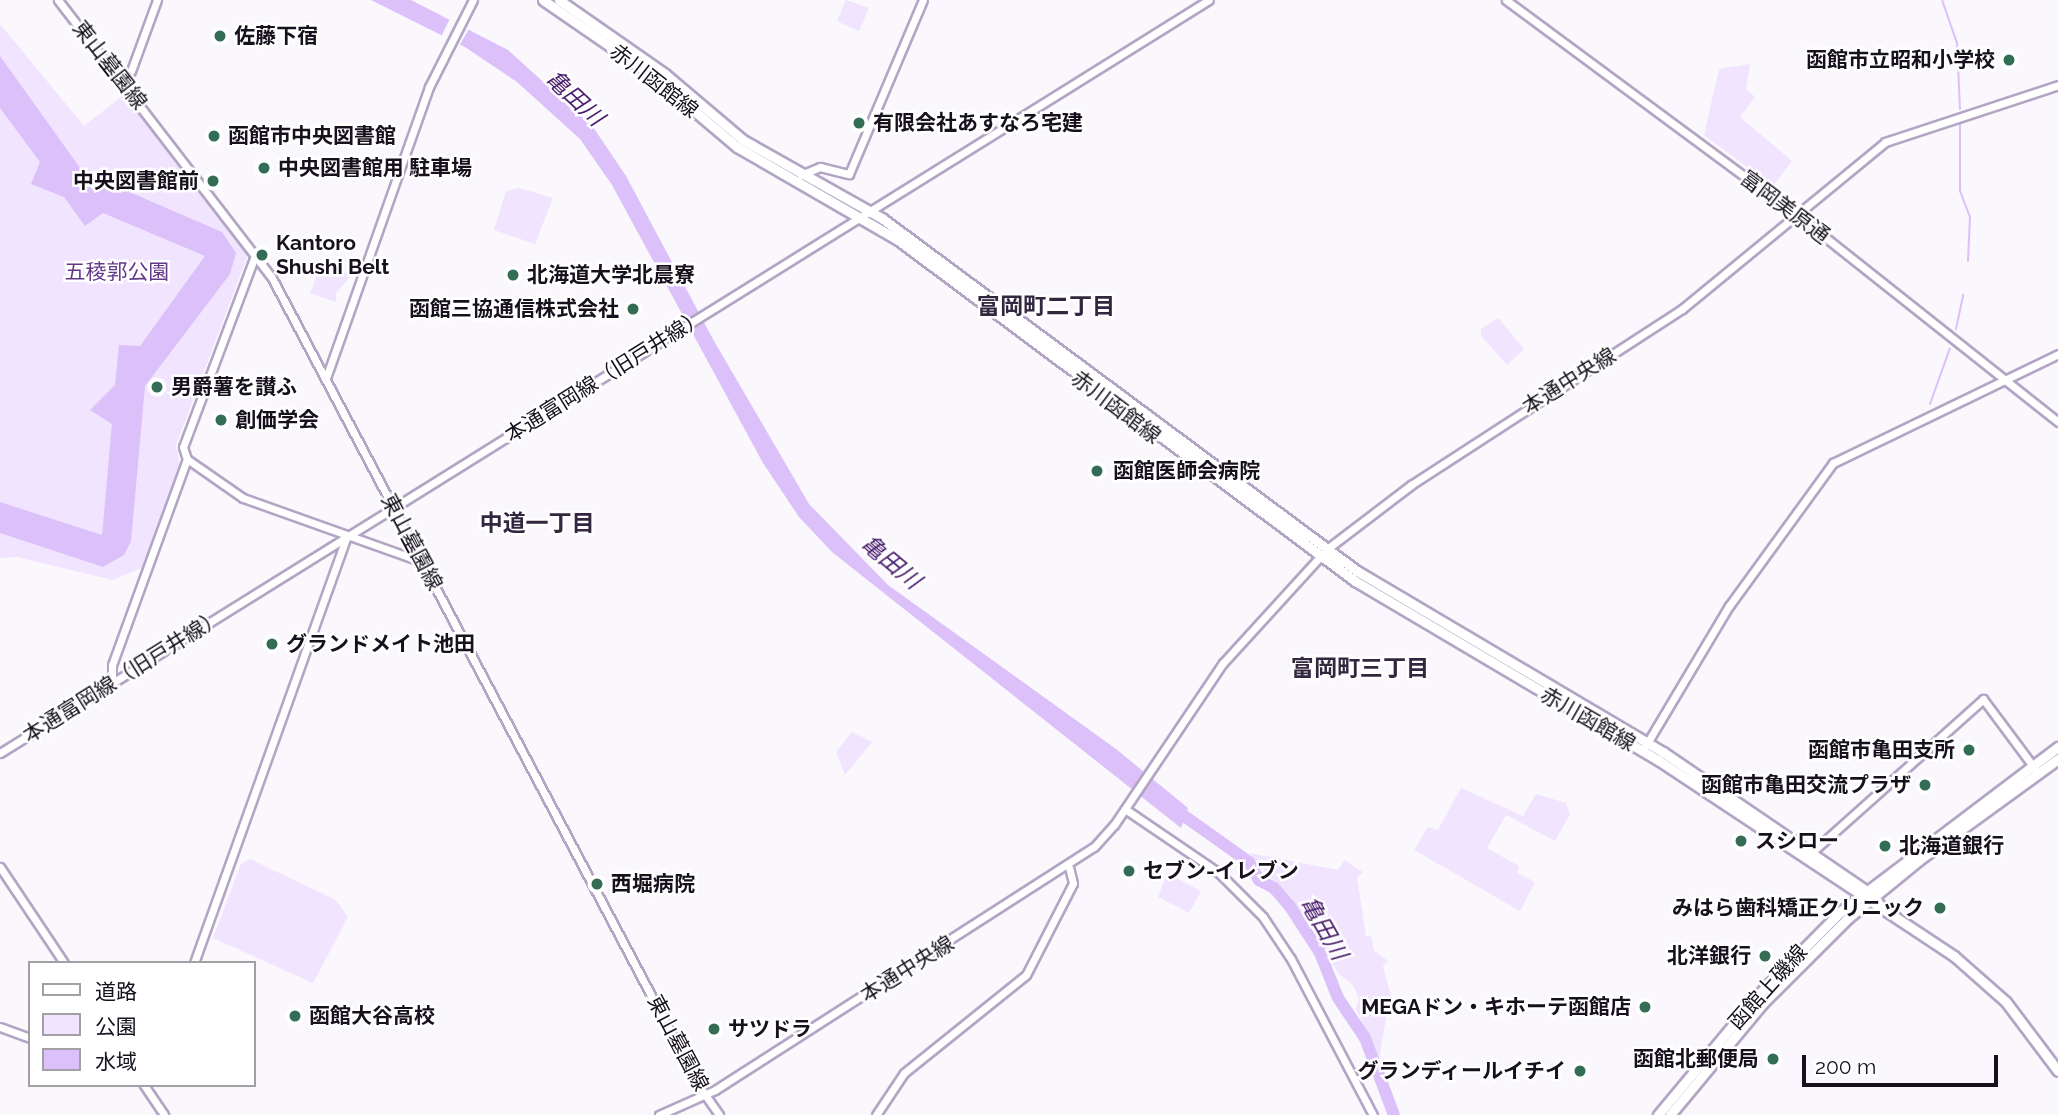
<!DOCTYPE html>
<meta charset="utf-8">
<style>
body{margin:0}
#map{position:relative;width:2058px;height:1115px;overflow:hidden;background:#faf7fd;font-family:Raleway,"Noto Sans JP",sans-serif}
div>[style]{position:absolute}
.green>*{inset:0;background:#f0e4ff}
.water>*{inset:0;background:#dbc0f9}
.pier>*{inset:0;background:#faf7fd}
.stream>*{height:2px;margin:-1px;padding:0 1px;transform-origin:1px;border-radius:1px;background:#dbc0f9}
.river>*{height:12px;margin:-6px;padding:0 6px;transform-origin:6px;border-radius:6px;background:#dbc0f9}
.roads{filter:drop-shadow(2px 0 #b3a5c4) drop-shadow(-2px 0 #b3a5c4) drop-shadow(0 2px #b3a5c4) drop-shadow(0 -2px #b3a5c4)}
.minor>*{height:7px;margin:-3.5px;padding:0 3.5px;transform-origin:3.5px;border-radius:3.5px;background:#fff}
.major>*{height:9px;margin:-4.5px;padding:0 4.5px;transform-origin:4.5px;border-radius:4.5px;background:#fff}
.dots>*{width:19px;height:19px;translate:-50% -50%;box-sizing:border-box;border:4px solid #fff;border-radius:50%}
span{translate:-50% -50%;white-space:nowrap;text-align:center;line-height:1.15;-webkit-text-stroke:5px #fff;paint-order:stroke}
.poi-label{font-size:21px;color:#16111c;font-weight:700}
.left{translate:0 -50%;text-align:left}
.right{translate:-100% -50%;text-align:right}
.street-label{font-size:21px;color:#16111c}
.park-label{font-size:21px;color:#633889}
.water-label{font-size:23px;color:#491c6c;font-style:italic}
.neighbourhood-label{font-size:23px;color:#332740;font-weight:700}
.legend{position:absolute;left:28px;top:961px;width:228px;height:126px;box-sizing:border-box;background:#fff;border:2px solid #a2a0a4;margin:0;padding:9px 12px;list-style:none;font-size:21px;color:#16111c}
.legend li{display:flex;align-items:center;gap:14px;height:35px}
.legend b{width:35px;border:2px solid #a2a0a4}
.scale{position:absolute;left:1802px;top:1055px;width:196px;height:32px;box-sizing:border-box;border:4px solid #16111c;border-top:0;padding-left:9px;font-size:21px;line-height:24px;white-space:nowrap;color:#16111c;-webkit-text-stroke:5px #fff;paint-order:stroke}
</style>
<div id="map">
<div class="green">
<div style="clip-path:polygon(846px 0,869px 8px,859px 31px,837px 21px)"></div>
<div style="clip-path:polygon(0 24px,84px 126px,125px 94px,249px 252px,176px 445px,180px 466px,143px 567px,113px 580px,17px 557px,0 558px)"></div>
<div style="clip-path:polygon(1750px 64px,1746px 89px,1755px 97px,1740px 117px,1792px 161px,1773px 186px,1704px 135px,1719px 69px)"></div>
<div style="clip-path:polygon(519px 188px,553px 198px,535px 244px,494px 230px,506px 191px)"></div>
<div style="clip-path:polygon(323px 261px,337px 265px,350px 277px,336px 293px,336px 302px,310px 293px)"></div>
<div style="clip-path:polygon(1498px 318px,1524px 349px,1507px 365px,1481px 336px,1481px 329px)"></div>
<div style="clip-path:polygon(852px 732px,872px 742px,845px 775px,836px 752px)"></div>
<div style="clip-path:polygon(1461px 788px,1523px 816px,1536px 794px,1566px 803px,1570px 814px,1555px 841px,1506px 815px,1487px 848px,1519px 866px,1517px 873px,1535px 882px,1520px 911px,1414px 850px,1428px 827px,1438px 830px)"></div>
<div style="clip-path:polygon(1249px 853px,1338px 870px,1344px 860px,1363px 872px,1357px 877px,1366px 936px,1371px 936px,1374px 951px,1388px 961px,1383px 966px,1392px 1000px,1397px 999px,1400px 1009px,1387px 1012px,1379px 1059px,1356px 1009px,1359px 998px,1352px 984px,1338px 973px,1310px 922px)"></div>
<div style="clip-path:polygon(250px 859px,336px 900px,348px 917px,313px 983px,213px 938px,241px 864px)"></div>
<div style="clip-path:polygon(1167px 873px,1201px 891px,1189px 913px,1158px 897px)"></div>
</div>
<div class="water">
<div style="clip-path:polygon(371px 0,411px 0,508px 50px,593px 127px,626px 176px,714px 341px,809px 504px,888px 585px,1116px 749px,1188px 808px,1181px 828px,832px 552px,799px 517px,763px 463px,612px 185px,580px 139px,517px 82px,465px 47px)"></div>
<div style="clip-path:polygon(0 56px,83px 172px,222px 232px,236px 253px,230px 274px,145px 386px,131px 541px,124px 555px,103px 567px,0 533px,0 502px,102px 535px,112px 424px,90px 410px,115px 385px,119px 345px,140px 346px,205px 256px,103px 213px,85px 226px,64px 197px,31px 184px,40px 162px,0 108px)"></div>
</div>
<div class="pier">
<div style="clip-path:polygon(452px 14px,471px 25px,458px 48px,440px 39px)"></div>
</div>
<div class="stream">
<div style="left:1942px;top:0;width:46px;rotate:70.8deg"></div>
<div style="left:1957px;top:43px;width:66px;rotate:87.4deg"></div>
<div style="left:1960px;top:124px;width:67px;rotate:90deg"></div>
<div style="left:1960px;top:191px;width:28px;rotate:69deg"></div>
<div style="left:1970px;top:217px;width:44px;rotate:92.6deg"></div>
<div style="left:1956px;top:329px;width:35px;rotate:-78deg"></div>
<div style="left:1930px;top:404px;width:59px;rotate:-70.3deg"></div>
</div>
<div class="river">
<div style="left:1173px;top:808px;width:93px;rotate:35.4deg"></div>
<div style="left:1249px;top:862px;width:21px;rotate:61deg"></div>
<div style="left:1259px;top:880px;width:17px;rotate:28deg"></div>
<div style="left:1274px;top:888px;width:23px;rotate:49deg"></div>
<div style="left:1289px;top:905px;width:57px;rotate:57.1deg"></div>
<div style="left:1320px;top:953px;width:48px;rotate:68.2deg"></div>
<div style="left:1338px;top:998px;width:48px;rotate:56deg"></div>
<div style="left:1365px;top:1038px;width:82px;rotate:69.4deg"></div>
</div>
<div class="roads">
<div class="minor">
<div style="left:58px;top:0;width:351px;rotate:52.4deg"></div>
<div style="left:272px;top:278px;width:914px;rotate:62.15deg"></div>
<div style="left:699px;top:1086px;width:35px;rotate:55deg"></div>
<div style="left:1506px;top:0;width:362px;rotate:36.5deg"></div>
<div style="left:1797px;top:215px;width:333px;rotate:38.4deg"></div>
<div style="left:122px;top:79px;width:12px;rotate:-42deg"></div>
<div style="left:131px;top:71px;width:76px;rotate:-69.9deg"></div>
<div style="left:801px;top:175px;width:21px;rotate:-23deg"></div>
<div style="left:820px;top:167px;width:30px;rotate:14deg"></div>
<div style="left:849px;top:174px;width:189px;rotate:-67deg"></div>
<div style="left:256px;top:253px;width:207px;rotate:110.6deg"></div>
<div style="left:183px;top:447px;width:13px;rotate:72deg"></div>
<div style="left:187px;top:459px;width:68px;rotate:34.9deg"></div>
<div style="left:243px;top:498px;width:191px;rotate:19.6deg"></div>
<div style="left:326px;top:378px;width:309px;rotate:-70.5deg"></div>
<div style="left:429px;top:87px;width:97px;rotate:-63.2deg"></div>
<div style="left:112px;top:683px;width:18px;rotate:-90deg"></div>
<div style="left:112px;top:665px;width:219px;rotate:-70deg"></div>
<div style="left:1643px;top:750px;width:168px;rotate:-59.2deg"></div>
<div style="left:1729px;top:606px;width:177px;rotate:-54deg"></div>
<div style="left:1833px;top:463px;width:250px;rotate:-25.8deg"></div>
<div style="left:0;top:753px;width:1424px;rotate:-31.92deg"></div>
<div style="left:1125px;top:809px;width:114px;rotate:34.2deg"></div>
<div style="left:1219px;top:873px;width:62px;rotate:45deg"></div>
<div style="left:1263px;top:917px;width:50px;rotate:56.3deg"></div>
<div style="left:1291px;top:959px;width:176px;rotate:62.3deg"></div>
<div style="left:1811px;top:853px;width:231px;rotate:-41.8deg"></div>
<div style="left:1983px;top:699px;width:89px;rotate:53.3deg"></div>
<div style="left:0;top:867px;width:115px;rotate:56.3deg"></div>
<div style="left:194px;top:963px;width:454px;rotate:-70.3deg"></div>
<div style="left:0;top:1027px;width:32px;rotate:20deg"></div>
<div style="left:144px;top:1085px;width:36px;rotate:56deg"></div>
<div style="left:659px;top:1115px;width:61px;rotate:-24.1deg"></div>
<div style="left:715px;top:1090px;width:450px;rotate:-32.7deg"></div>
<div style="left:1094px;top:847px;width:30px;rotate:-48deg"></div>
<div style="left:1114px;top:825px;width:195px;rotate:-56.1deg"></div>
<div style="left:1223px;top:663px;width:154px;rotate:-47.6deg"></div>
<div style="left:1327px;top:549px;width:106px;rotate:-37.3deg"></div>
<div style="left:1411px;top:485px;width:323px;rotate:-33deg"></div>
<div style="left:1682px;top:309px;width:263px;rotate:-39.4deg"></div>
<div style="left:1885px;top:142px;width:182px;rotate:-18.2deg"></div>
<div style="left:876px;top:1115px;width:50px;rotate:-56.3deg"></div>
<div style="left:904px;top:1073px;width:156px;rotate:-38.8deg"></div>
<div style="left:1026px;top:975px;width:103px;rotate:-62.9deg"></div>
<div style="left:1073px;top:883px;width:16px;rotate:-104deg"></div>
</div>
<div class="major">
<div style="left:543px;top:0;width:134px;rotate:34.6deg"></div>
<div style="left:653px;top:76px;width:110px;rotate:40.2deg"></div>
<div style="left:737px;top:147px;width:186px;rotate:30deg"></div>
<div style="left:898px;top:240px;width:570px;rotate:36.73deg"></div>
<div style="left:1355px;top:581px;width:352px;rotate:30.6deg"></div>
<div style="left:1658px;top:760px;width:355px;rotate:33.5deg"></div>
<div style="left:1954px;top:956px;width:69px;rotate:41.5deg"></div>
<div style="left:2006px;top:1002px;width:86px;rotate:53deg"></div>
<div style="left:559px;top:0;width:129px;rotate:34.9deg"></div>
<div style="left:665px;top:74px;width:102px;rotate:40.2deg"></div>
<div style="left:743px;top:140px;width:161px;rotate:29.4deg"></div>
<div style="left:883px;top:219px;width:590px;rotate:36.6deg"></div>
<div style="left:1357px;top:571px;width:356px;rotate:30.6deg"></div>
<div style="left:1663px;top:752px;width:255px;rotate:34.3deg"></div>
<div style="left:1874px;top:896px;width:12px;rotate:59deg"></div>
<div style="left:1658px;top:1115px;width:156px;rotate:-50.2deg"></div>
<div style="left:1758px;top:995px;width:118px;rotate:-45.3deg"></div>
<div style="left:1841px;top:911px;width:272px;rotate:-37.1deg"></div>
<div style="left:1670px;top:1115px;width:144px;rotate:-50.3deg"></div>
<div style="left:1762px;top:1004px;width:120px;rotate:-45deg"></div>
<div style="left:1847px;top:919px;width:93px;rotate:-39.3deg"></div>
<div style="left:1919px;top:860px;width:172px;rotate:-36deg"></div>
</div>
</div>
<div class="dots">
<div style="left:220px;top:36px;background:#336d55"></div>
<div style="left:2009px;top:60px;background:#336d55"></div>
<div style="left:859px;top:123px;background:#336d55"></div>
<div style="left:214px;top:136px;background:#336d55"></div>
<div style="left:264px;top:168px;background:#336d55"></div>
<div style="left:213px;top:181px;background:#336d55"></div>
<div style="left:262px;top:255px;background:#336d55"></div>
<div style="left:513px;top:275px;background:#336d55"></div>
<div style="left:633px;top:309px;background:#336d55"></div>
<div style="left:157px;top:387px;background:#336d55"></div>
<div style="left:221px;top:420px;background:#336d55"></div>
<div style="left:1097px;top:471px;background:#336d55"></div>
<div style="left:272px;top:644px;background:#336d55"></div>
<div style="left:1969px;top:750px;background:#336d55"></div>
<div style="left:1925px;top:785px;background:#336d55"></div>
<div style="left:1741px;top:841px;background:#336d55"></div>
<div style="left:1885px;top:846px;background:#336d55"></div>
<div style="left:1129px;top:871px;background:#336d55"></div>
<div style="left:597px;top:884px;background:#336d55"></div>
<div style="left:1940px;top:908px;background:#336d55"></div>
<div style="left:1765px;top:956px;background:#336d55"></div>
<div style="left:1645px;top:1007px;background:#336d55"></div>
<div style="left:295px;top:1016px;background:#336d55"></div>
<div style="left:714px;top:1029px;background:#336d55"></div>
<div style="left:1773px;top:1059px;background:#336d55"></div>
<div style="left:1580px;top:1071px;background:#336d55"></div>
</div>
<div class="poi-label">
<span class="left" style="left:234px;top:36px">佐藤下宿</span>
<span class="right" style="left:1995px;top:60px">函館市立昭和小学校</span>
<span class="left" style="left:873px;top:123px">有限会社あすなろ宅建</span>
<span class="left" style="left:228px;top:136px">函館市中央図書館</span>
<span class="left" style="left:278px;top:168px">中央図書館用 駐車場</span>
<span class="right" style="left:199px;top:181px">中央図書館前</span>
<span class="left" style="left:276px;top:255px">Kantoro<br>Shushi Belt</span>
<span class="left" style="left:527px;top:275px">北海道大学北晨寮</span>
<span class="right" style="left:619px;top:309px">函館三協通信株式会社</span>
<span class="left" style="left:171px;top:387px">男爵薯を讃ふ</span>
<span class="left" style="left:235px;top:420px">創価学会</span>
<span class="left" style="left:1113px;top:471px">函館医師会病院</span>
<span class="left" style="left:286px;top:644px">グランドメイト池田</span>
<span class="right" style="left:1955px;top:750px">函館市亀田支所</span>
<span class="right" style="left:1911px;top:785px">函館市亀田交流プラザ</span>
<span class="left" style="left:1755px;top:841px">スシロー</span>
<span class="left" style="left:1899px;top:846px">北海道銀行</span>
<span class="left" style="left:1143px;top:871px">セブン-イレブン</span>
<span class="left" style="left:611px;top:884px">西堀病院</span>
<span class="right" style="left:1924px;top:908px">みはら歯科矯正クリニック</span>
<span class="right" style="left:1751px;top:956px">北洋銀行</span>
<span class="right" style="left:1631px;top:1007px">MEGAドン・キホーテ函館店</span>
<span class="left" style="left:309px;top:1016px">函館大谷高校</span>
<span class="left" style="left:728px;top:1029px">サツドラ</span>
<span class="right" style="left:1759px;top:1059px">函館北郵便局</span>
<span class="right" style="left:1566px;top:1071px">グランディールイチイ</span>
</div>
<div class="street-label">
<span style="left:110px;top:65px;rotate:52deg">東山墓園線</span>
<span style="left:654px;top:81px;rotate:38deg">赤川函館線</span>
<span style="left:1785px;top:207px;rotate:37deg">富岡美原通</span>
<span style="left:605px;top:376px;rotate:-32deg">本通富岡線（旧戸井線）</span>
<span style="left:1569px;top:381px;rotate:-32deg">本通中央線</span>
<span style="left:1116px;top:407px;rotate:37deg">赤川函館線</span>
<span style="left:412px;top:542px;rotate:62deg">東山墓園線</span>
<span style="left:123px;top:676px;rotate:-32deg">本通富岡線（旧戸井線）</span>
<span style="left:1588px;top:719px;rotate:30deg">赤川函館線</span>
<span style="left:907px;top:969px;rotate:-32deg">本通中央線</span>
<span style="left:1768px;top:987px;rotate:-48deg">函館上磯線</span>
<span style="left:678px;top:1043px;rotate:62deg">東山墓園線</span>
</div>
<div class="park-label">
<span style="left:117px;top:272px">五稜郭公園</span>
</div>
<div class="water-label">
<span style="left:575px;top:98px;rotate:43deg">亀田川</span>
<span style="left:891px;top:562px;rotate:40deg">亀田川</span>
<span style="left:1324px;top:928px;rotate:60deg">亀田川</span>
</div>
<div class="neighbourhood-label">
<span style="left:1046px;top:306px">富岡町二丁目</span>
<span style="left:537px;top:523px">中道一丁目</span>
<span style="left:1360px;top:668px">富岡町三丁目</span>
</div>
<ul class="legend">
<li><b style="height:9px;background:#fff"></b>道路</li>
<li><b style="height:19px;background:#f0e4ff"></b>公園</li>
<li><b style="height:19px;background:#dbc0f9"></b>水域</li>
</ul>
<div class="scale">200 m</div>
</div>
